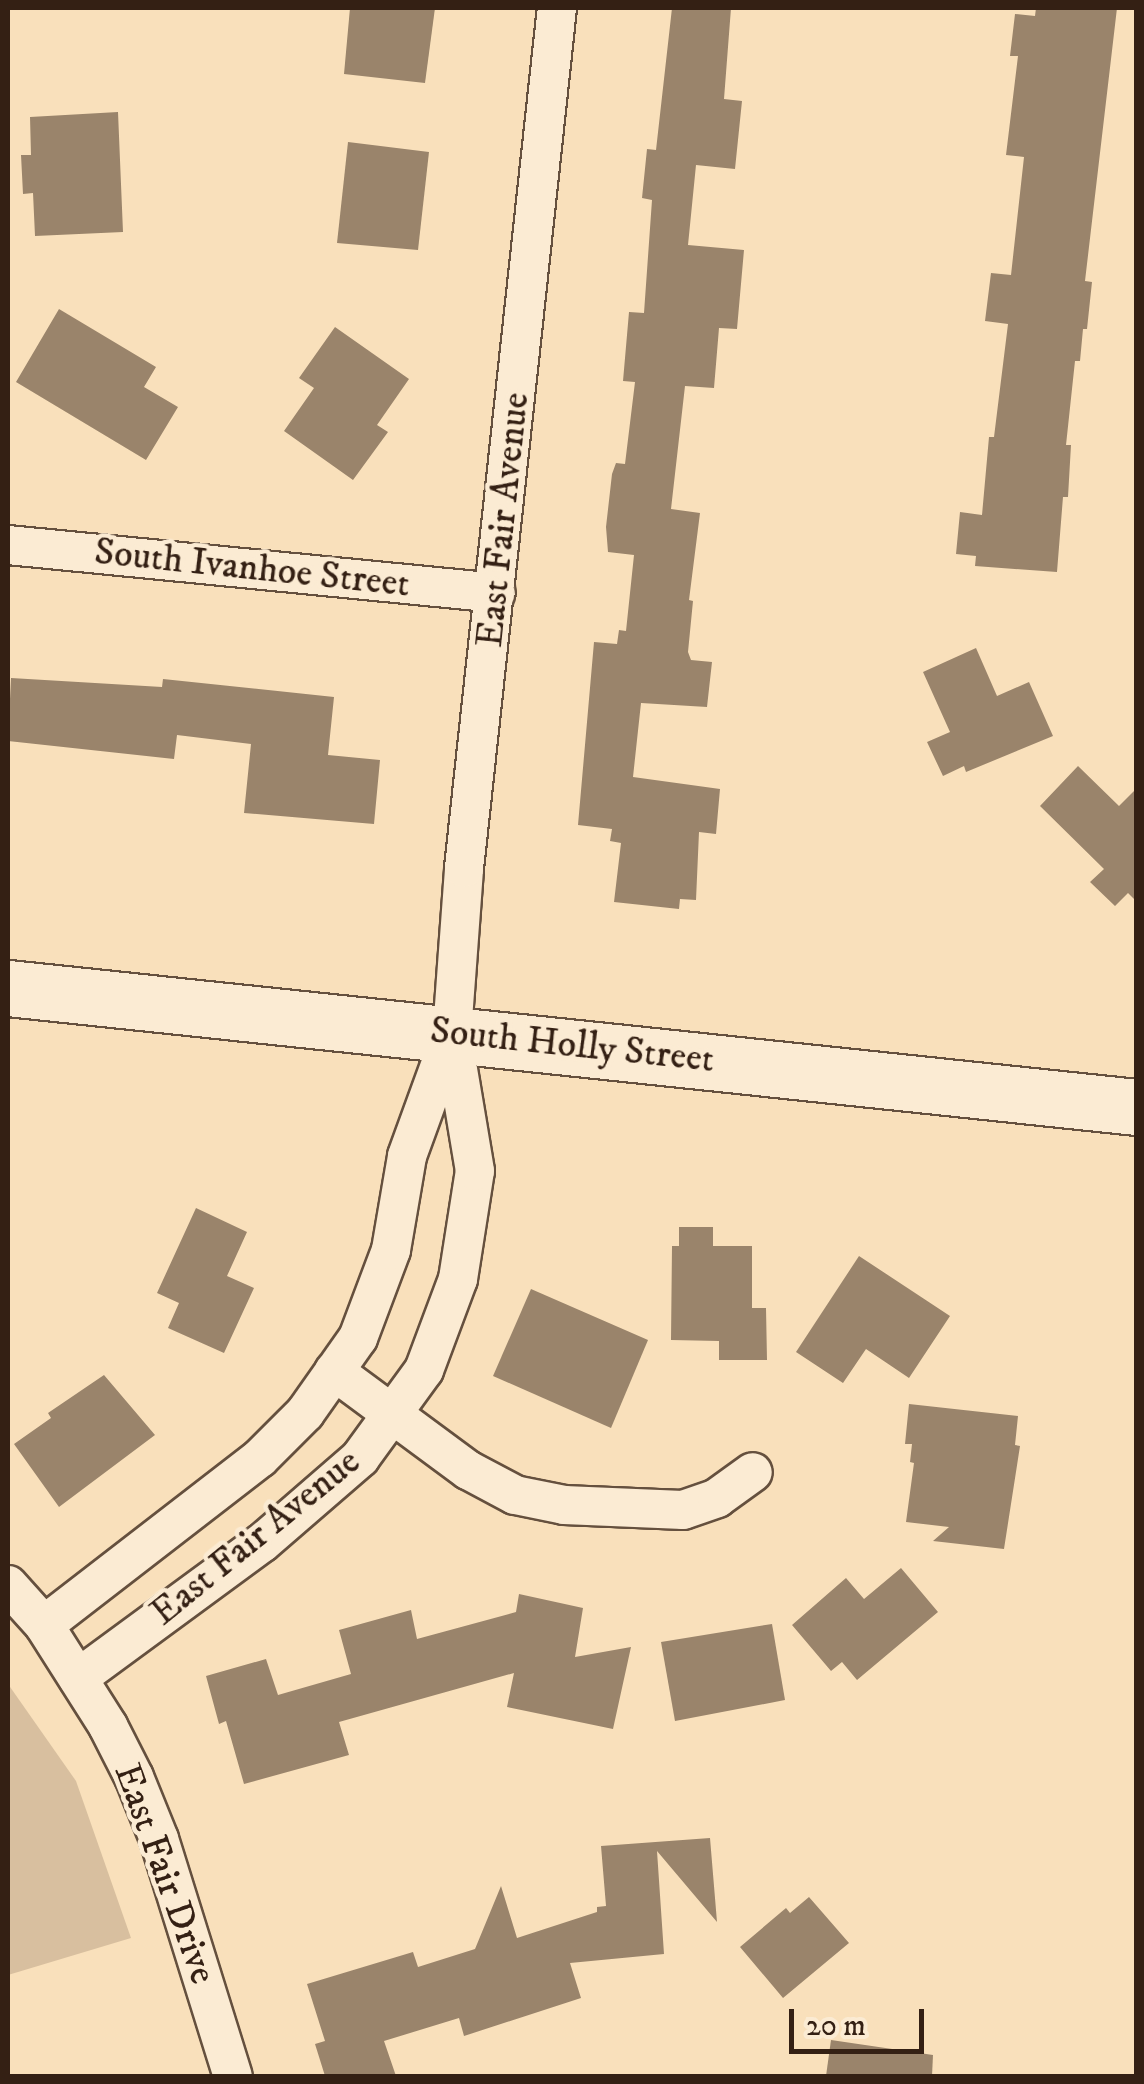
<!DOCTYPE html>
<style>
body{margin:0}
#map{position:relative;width:1144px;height:2084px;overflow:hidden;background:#f9e0bb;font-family:"IM FELL DW Pica",serif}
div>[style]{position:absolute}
.green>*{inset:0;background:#d8bf9f}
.building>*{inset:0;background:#9a846b}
.roads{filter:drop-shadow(2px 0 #65503e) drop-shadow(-2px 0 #65503e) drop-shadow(0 2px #65503e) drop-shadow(0 -2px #65503e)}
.minor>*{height:38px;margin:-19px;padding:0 19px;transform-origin:19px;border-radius:19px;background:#fbebd3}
.secondary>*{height:55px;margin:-27.5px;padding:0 27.5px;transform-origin:27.5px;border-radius:27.5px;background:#fbebd3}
span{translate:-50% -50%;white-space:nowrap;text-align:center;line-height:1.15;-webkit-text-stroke:9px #fbebd3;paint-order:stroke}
.street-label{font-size:38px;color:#342014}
.frame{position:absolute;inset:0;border:10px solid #342014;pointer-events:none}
.scale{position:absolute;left:789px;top:2009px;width:135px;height:45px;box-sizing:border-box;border:5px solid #342014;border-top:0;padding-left:12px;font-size:30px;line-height:35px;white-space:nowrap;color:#342014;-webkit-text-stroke:8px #fbebd3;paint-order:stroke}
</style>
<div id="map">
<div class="green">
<div style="clip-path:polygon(8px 1684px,76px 1781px,131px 1938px,8px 1975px)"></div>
</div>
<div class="building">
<div style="clip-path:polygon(350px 8px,435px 8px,425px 83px,344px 74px)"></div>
<div style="clip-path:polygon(672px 8px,731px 8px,724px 99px,742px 101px,735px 169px,696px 165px,688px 245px,744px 250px,737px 329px,719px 328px,714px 388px,685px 386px,671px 509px,700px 513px,689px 600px,693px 601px,688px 652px,691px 660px,712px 662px,707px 707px,641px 703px,633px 777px,720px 789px,716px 834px,699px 832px,696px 900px,680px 899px,679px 909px,614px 902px,621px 843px,610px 841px,612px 829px,578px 825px,594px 642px,617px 644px,619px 630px,626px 631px,634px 555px,608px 552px,606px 527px,612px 474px,616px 463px,625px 464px,635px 382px,623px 381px,629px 312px,644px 313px,652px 200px,642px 198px,647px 149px,656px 150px)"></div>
<div style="clip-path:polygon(1036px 8px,1117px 8px,1085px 281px,1092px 282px,1087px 329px,1083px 329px,1080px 361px,1075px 361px,1066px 445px,1071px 445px,1068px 497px,1063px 497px,1057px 572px,975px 566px,976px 556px,956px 554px,960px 512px,982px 515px,989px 437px,994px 437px,1008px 324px,985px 321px,991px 273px,1011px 275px,1024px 157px,1006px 155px,1018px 56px,1010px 56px,1015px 14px,1035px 16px)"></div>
<div style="clip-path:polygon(118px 112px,123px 232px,35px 236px,33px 193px,23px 194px,21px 155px,31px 155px,30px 117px)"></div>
<div style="clip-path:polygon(348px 142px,429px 152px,418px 250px,337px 243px)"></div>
<div style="clip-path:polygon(59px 309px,156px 367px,144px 387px,178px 407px,146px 460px,16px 382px)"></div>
<div style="clip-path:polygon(335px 327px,409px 379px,377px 425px,388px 432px,353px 480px,284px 431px,314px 388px,299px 378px)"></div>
<div style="clip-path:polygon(976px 648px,997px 696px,1029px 682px,1053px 736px,966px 772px,964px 766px,943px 776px,927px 742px,950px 732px,923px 672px)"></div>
<div style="clip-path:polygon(11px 678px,162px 687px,163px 679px,334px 697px,328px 755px,380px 760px,374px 824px,244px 813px,251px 744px,177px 735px,174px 759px,8px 741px)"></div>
<div style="clip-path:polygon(1078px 766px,1119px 806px,1136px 789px,1136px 901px,1128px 893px,1115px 906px,1090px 882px,1104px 869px,1040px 806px)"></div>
<div style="clip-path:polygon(196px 1208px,247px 1232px,227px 1276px,254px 1288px,224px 1353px,168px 1328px,179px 1303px,157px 1293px)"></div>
<div style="clip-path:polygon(679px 1227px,713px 1227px,713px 1246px,752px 1246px,752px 1308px,766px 1308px,767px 1360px,719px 1360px,719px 1341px,671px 1340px,672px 1246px,679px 1246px)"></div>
<div style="clip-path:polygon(859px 1256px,950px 1316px,909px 1378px,866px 1349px,843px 1383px,796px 1352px)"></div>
<div style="clip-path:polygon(531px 1289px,648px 1340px,611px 1428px,493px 1376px)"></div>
<div style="clip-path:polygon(104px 1375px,155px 1435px,59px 1507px,14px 1444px,51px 1418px,48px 1413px)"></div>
<div style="clip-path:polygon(909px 1404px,1018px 1416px,1015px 1445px,1020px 1446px,1004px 1549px,933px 1541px,949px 1527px,906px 1522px,914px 1463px,910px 1462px,912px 1444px,905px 1444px)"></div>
<div style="clip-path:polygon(901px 1568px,938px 1612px,857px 1680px,842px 1662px,831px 1671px,792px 1625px,846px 1578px,864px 1599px)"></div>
<div style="clip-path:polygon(519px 1594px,583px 1608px,575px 1657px,631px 1647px,613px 1729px,507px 1707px,514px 1673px,339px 1722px,349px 1755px,244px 1784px,226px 1721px,219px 1724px,206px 1676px,266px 1659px,278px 1695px,351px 1674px,339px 1630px,411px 1610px,417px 1639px,516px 1612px)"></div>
<div style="clip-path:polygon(772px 1624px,785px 1700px,675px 1721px,661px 1642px)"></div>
<div style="clip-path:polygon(710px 1838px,717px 1922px,657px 1851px,664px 1954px,570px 1963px,581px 1998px,464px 2036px,459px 2018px,384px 2041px,396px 2076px,325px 2076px,315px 2044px,325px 2041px,307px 1984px,413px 1952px,418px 1967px,475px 1949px,501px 1886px,517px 1938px,597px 1912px,597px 1907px,606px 1906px,601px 1846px)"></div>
<div style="clip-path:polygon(809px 1897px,849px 1943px,783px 1998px,740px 1947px,786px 1908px,790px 1913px)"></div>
<div style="clip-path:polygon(831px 2040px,933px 2055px,932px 2076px,826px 2076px)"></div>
</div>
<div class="roads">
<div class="minor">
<div style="left:8px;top:545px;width:490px;rotate:5.6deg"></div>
<div style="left:334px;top:1371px;width:167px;rotate:36.5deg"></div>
<div style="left:468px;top:1470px;width:53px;rotate:28deg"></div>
<div style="left:515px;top:1495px;width:50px;rotate:11.5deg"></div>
<div style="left:564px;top:1505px;width:119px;rotate:2.4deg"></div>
<div style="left:683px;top:1510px;width:36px;rotate:-19deg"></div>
<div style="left:717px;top:1498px;width:44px;rotate:-35.8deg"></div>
<div style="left:8px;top:1585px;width:54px;rotate:48deg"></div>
<div style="left:44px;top:1625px;width:120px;rotate:57.6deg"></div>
<div style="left:108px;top:1726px;width:57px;rotate:63deg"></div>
<div style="left:134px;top:1777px;width:67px;rotate:68deg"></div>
<div style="left:159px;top:1839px;width:248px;rotate:72.7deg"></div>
<div style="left:44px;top:1625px;width:273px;rotate:-37.7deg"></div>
<div style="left:260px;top:1458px;width:64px;rotate:-45deg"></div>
<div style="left:305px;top:1413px;width:92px;rotate:-54.8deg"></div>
<div style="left:358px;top:1338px;width:94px;rotate:-69.4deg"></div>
<div style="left:391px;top:1250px;width:95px;rotate:-80.3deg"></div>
<div style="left:407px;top:1156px;width:129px;rotate:-70deg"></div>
<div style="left:78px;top:1678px;width:228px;rotate:-36.3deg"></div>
<div style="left:262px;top:1543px;width:130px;rotate:-40.9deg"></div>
<div style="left:360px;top:1458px;width:109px;rotate:-54deg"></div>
<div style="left:424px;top:1370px;width:97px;rotate:-69.5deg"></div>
<div style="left:458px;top:1279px;width:109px;rotate:-81.1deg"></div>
<div style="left:475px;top:1171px;width:140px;rotate:-99.5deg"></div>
<div style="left:452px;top:1033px;width:165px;rotate:-85.8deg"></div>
<div style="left:464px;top:868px;width:865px;rotate:-83.83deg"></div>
</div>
<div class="secondary">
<div style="left:8px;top:988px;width:1134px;rotate:6.02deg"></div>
</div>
</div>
<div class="street-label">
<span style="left:504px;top:520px;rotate:-84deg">East Fair Avenue</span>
<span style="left:252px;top:569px;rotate:6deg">South Ivanhoe Street</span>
<span style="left:572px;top:1046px;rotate:6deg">South Holly Street</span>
<span style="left:256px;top:1538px;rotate:-39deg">East Fair Avenue</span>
<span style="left:164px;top:1874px;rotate:70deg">East Fair Drive</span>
</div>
<div class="frame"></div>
<div class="scale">20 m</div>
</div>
